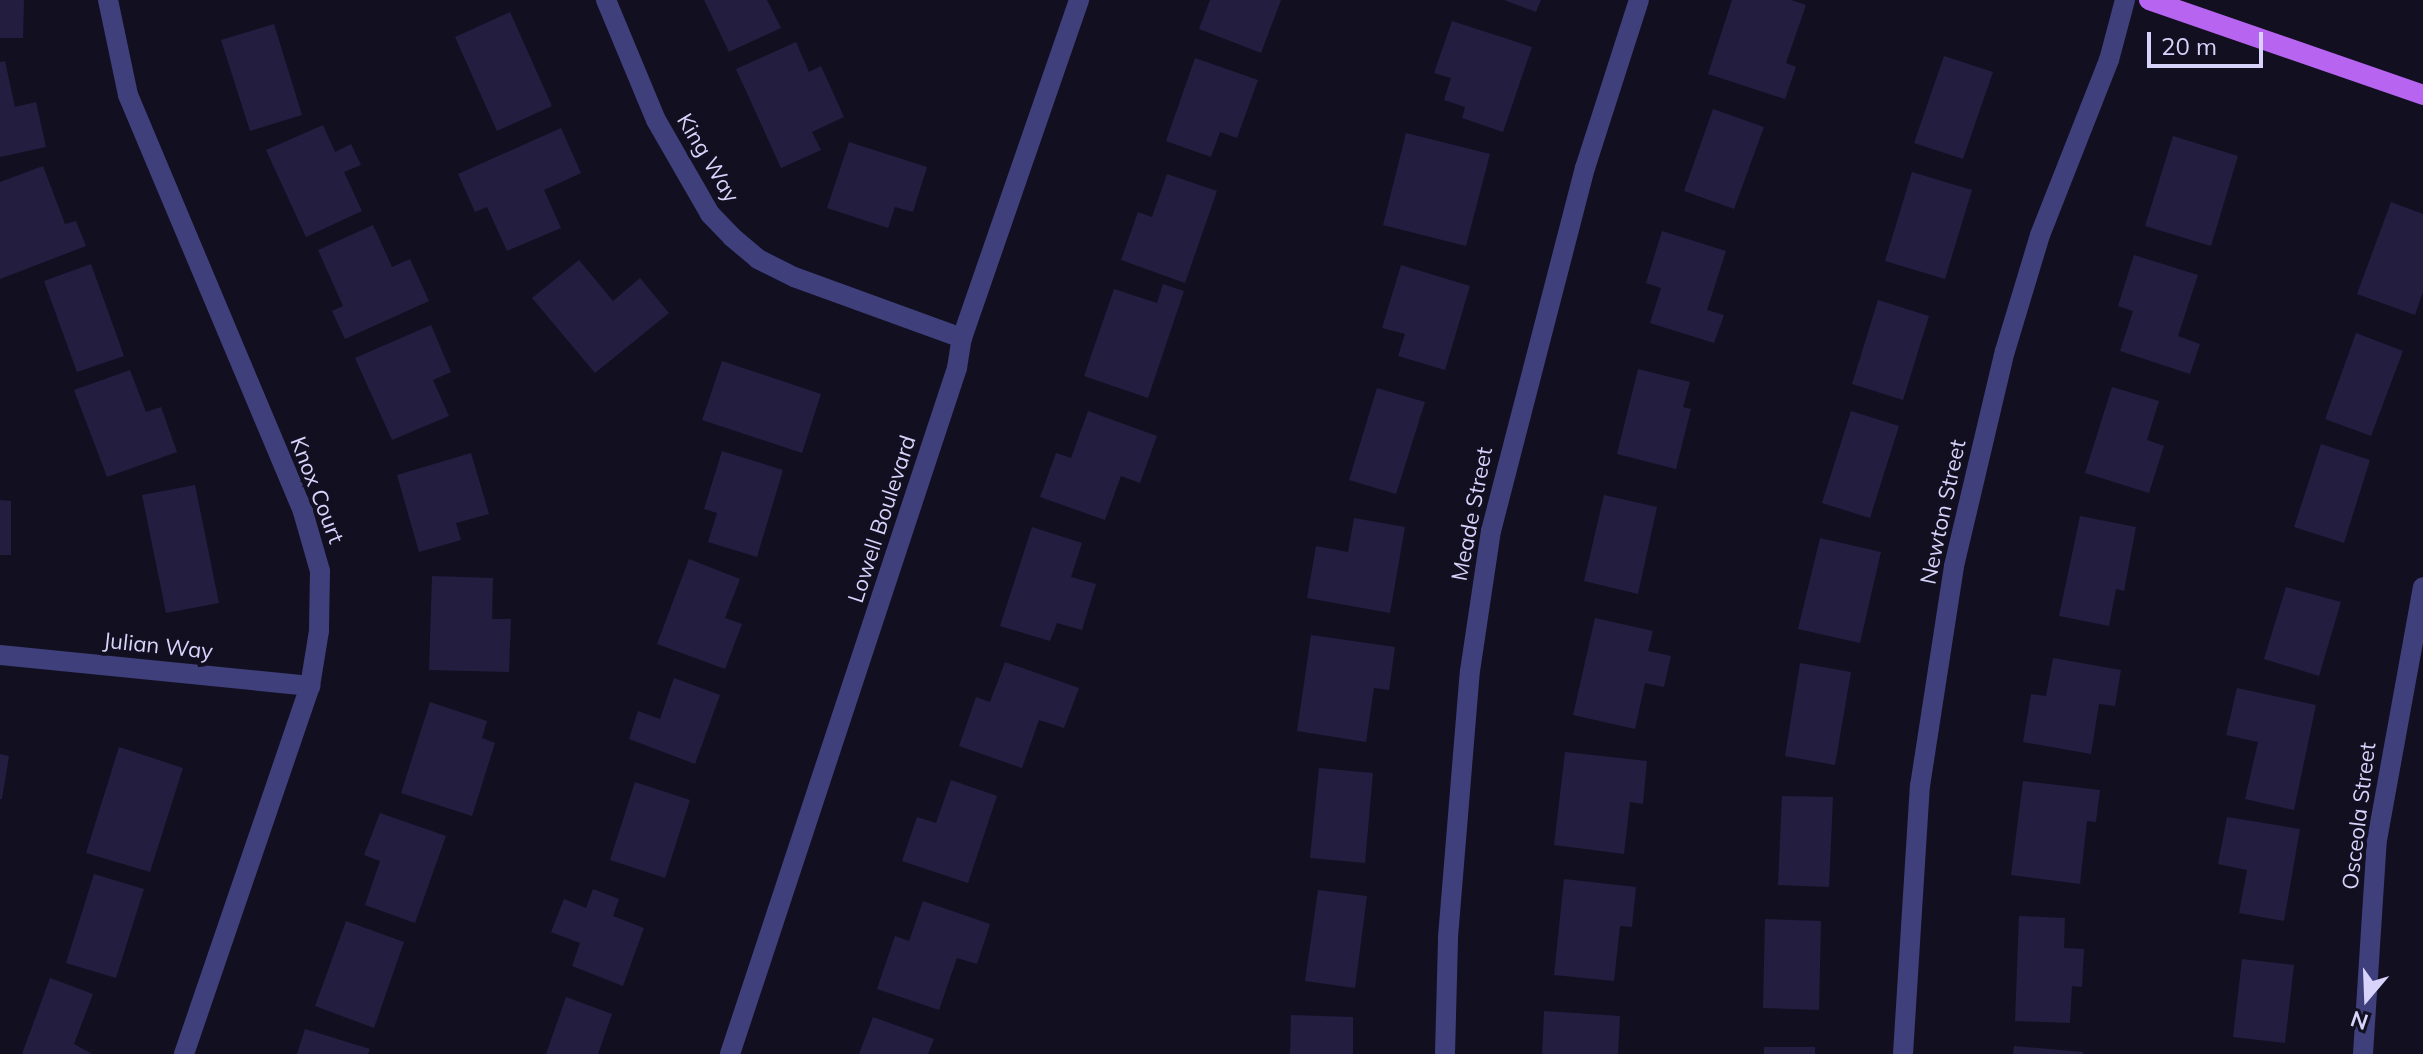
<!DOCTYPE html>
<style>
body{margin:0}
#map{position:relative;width:2423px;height:1054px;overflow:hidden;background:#120f21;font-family:Mulish,sans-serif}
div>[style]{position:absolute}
.building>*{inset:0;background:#231d40}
.minor>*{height:20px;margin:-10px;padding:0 10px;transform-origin:10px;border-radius:10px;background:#3f3f7b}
.major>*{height:20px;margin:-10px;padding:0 10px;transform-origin:10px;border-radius:10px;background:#b765f0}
span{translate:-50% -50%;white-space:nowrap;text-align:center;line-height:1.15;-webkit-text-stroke:8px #120f21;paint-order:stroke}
.street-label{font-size:22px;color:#d7d3fb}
.north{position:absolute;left:2327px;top:958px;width:80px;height:80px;-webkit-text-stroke:6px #120f21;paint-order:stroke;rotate:199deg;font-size:22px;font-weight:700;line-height:32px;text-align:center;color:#d7d3fb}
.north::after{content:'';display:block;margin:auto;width:28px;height:36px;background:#d7d3fb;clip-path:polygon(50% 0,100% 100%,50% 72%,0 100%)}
.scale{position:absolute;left:2147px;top:32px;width:116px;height:36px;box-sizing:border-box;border:4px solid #d7d3fb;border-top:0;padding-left:10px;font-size:24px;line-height:28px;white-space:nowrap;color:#d7d3fb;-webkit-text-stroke:6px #120f21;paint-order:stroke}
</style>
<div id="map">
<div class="building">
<div style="clip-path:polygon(0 0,24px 0,23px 38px,0 38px)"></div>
<div style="clip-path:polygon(704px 0,767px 0,781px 28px,729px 52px)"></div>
<div style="clip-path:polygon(1210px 0,1281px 0,1261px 53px,1199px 29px)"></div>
<div style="clip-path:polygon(1504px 0,1541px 0,1536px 12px)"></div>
<div style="clip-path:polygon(1732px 0,1791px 0,1806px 5px,1786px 63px,1796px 67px,1785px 99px,1708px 74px)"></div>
<div style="clip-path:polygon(510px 12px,552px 106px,497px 131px,455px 37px)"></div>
<div style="clip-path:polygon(1452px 21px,1532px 47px,1503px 132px,1462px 118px,1465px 107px,1444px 100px,1451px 78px,1434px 73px)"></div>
<div style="clip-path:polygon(274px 24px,302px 115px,250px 131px,221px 40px)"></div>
<div style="clip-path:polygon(796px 42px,809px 72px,821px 66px,844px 117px,812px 132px,821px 150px,781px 168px,736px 69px)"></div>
<div style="clip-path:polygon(1944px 56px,1993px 72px,1963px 159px,1914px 143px)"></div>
<div style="clip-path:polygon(1195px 58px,1258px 80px,1237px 138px,1220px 132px,1211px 157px,1166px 141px)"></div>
<div style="clip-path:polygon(5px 61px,15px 107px,36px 102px,46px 147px,0 157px,0 62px)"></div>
<div style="clip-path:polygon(1713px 109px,1764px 127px,1734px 209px,1684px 191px)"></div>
<div style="clip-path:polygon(323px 125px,335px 152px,351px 144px,361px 165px,344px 172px,362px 211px,306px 237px,266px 150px)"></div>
<div style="clip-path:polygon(561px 128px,581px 173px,544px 190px,561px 228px,507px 251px,487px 207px,475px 212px,458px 174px)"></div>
<div style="clip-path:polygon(1406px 133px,1490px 154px,1466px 246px,1383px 225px)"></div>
<div style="clip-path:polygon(2173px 136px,2238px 156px,2211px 246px,2145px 226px)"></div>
<div style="clip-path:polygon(849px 142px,927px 167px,913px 212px,895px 207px,888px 228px,827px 208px)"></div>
<div style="clip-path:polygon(43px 166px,65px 224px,76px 221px,86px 246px,0 279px,0 182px)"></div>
<div style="clip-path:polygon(1912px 172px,1972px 190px,1945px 279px,1885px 261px)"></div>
<div style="clip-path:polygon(1167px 174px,1217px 191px,1185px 283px,1121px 260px,1138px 212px,1152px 217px)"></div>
<div style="clip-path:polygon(2391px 202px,2423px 214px,2423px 292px,2415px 315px,2357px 294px)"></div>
<div style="clip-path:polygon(373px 225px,392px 267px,410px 259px,429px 301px,345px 339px,332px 311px,343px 306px,318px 250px)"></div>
<div style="clip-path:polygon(1662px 231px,1726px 251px,1707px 310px,1724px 315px,1714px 343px,1650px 323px,1661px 288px,1646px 283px)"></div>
<div style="clip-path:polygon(2134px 255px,2198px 275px,2178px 336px,2200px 344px,2190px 374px,2120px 351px,2133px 311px,2118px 306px)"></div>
<div style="clip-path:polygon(579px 260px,613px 301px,640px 278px,669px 313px,595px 373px,532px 298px)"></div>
<div style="clip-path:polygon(91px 264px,124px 356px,77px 372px,44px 281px)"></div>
<div style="clip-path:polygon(1401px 265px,1470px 286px,1445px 370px,1398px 356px,1405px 334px,1382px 328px)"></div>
<div style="clip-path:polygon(1163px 284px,1184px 291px,1148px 398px,1084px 376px,1114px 289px,1157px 303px)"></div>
<div style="clip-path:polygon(1878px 300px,1929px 316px,1903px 400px,1852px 384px)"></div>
<div style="clip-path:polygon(431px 325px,451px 372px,433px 380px,449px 416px,392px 440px,355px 358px)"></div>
<div style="clip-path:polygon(2356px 333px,2403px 351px,2371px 436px,2325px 419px)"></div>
<div style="clip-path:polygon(722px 361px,821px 394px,802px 453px,702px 420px)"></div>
<div style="clip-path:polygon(1638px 369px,1690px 382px,1683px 407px,1691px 409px,1676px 469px,1617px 454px)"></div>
<div style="clip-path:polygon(130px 370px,146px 412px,161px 407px,177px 452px,107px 477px,74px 390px)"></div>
<div style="clip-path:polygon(2112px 387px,2159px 401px,2147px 440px,2164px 446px,2149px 493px,2085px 473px)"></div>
<div style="clip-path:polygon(1377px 388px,1425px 402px,1396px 494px,1349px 480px)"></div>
<div style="clip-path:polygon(1088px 411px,1157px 436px,1140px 483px,1121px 476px,1105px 520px,1040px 497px,1056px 453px,1071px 458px)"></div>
<div style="clip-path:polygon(1851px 411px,1899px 426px,1870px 518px,1822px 503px)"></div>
<div style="clip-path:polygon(2321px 444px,2370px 460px,2344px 543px,2294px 527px)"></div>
<div style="clip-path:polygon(722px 451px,783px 470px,757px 557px,708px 542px,717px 513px,704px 509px)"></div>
<div style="clip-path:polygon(471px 453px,489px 514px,456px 523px,461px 540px,419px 552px,397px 475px)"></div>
<div style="clip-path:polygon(195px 485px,219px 603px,166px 613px,142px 495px)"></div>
<div style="clip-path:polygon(1604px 495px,1657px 507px,1638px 594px,1584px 581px)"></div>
<div style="clip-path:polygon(0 500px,11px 501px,11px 555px,0 555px)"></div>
<div style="clip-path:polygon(2080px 516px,2136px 527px,2124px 591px,2116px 589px,2109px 626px,2059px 616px)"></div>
<div style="clip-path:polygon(1354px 518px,1405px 527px,1390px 613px,1307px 598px,1316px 546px,1348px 552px)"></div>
<div style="clip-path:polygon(1032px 527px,1082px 543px,1071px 577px,1096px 584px,1082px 630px,1057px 623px,1050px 641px,1000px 626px)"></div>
<div style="clip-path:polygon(1820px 538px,1881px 552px,1860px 643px,1798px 629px)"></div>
<div style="clip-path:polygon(689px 559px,740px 579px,725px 618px,742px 624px,725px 669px,657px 644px)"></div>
<div style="clip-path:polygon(432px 576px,493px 578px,492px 619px,511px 619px,509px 672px,429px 670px)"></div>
<div style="clip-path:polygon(2286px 587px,2341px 602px,2319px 676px,2264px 659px)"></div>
<div style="clip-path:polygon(1595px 618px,1653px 631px,1648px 651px,1671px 656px,1664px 687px,1645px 683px,1635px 729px,1573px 715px)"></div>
<div style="clip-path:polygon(1311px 635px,1395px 647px,1389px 690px,1374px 688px,1366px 742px,1297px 731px)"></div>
<div style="clip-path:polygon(2053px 658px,2121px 670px,2115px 706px,2099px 704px,2091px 754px,2023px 742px,2031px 694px,2046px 696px)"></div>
<div style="clip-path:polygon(1005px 662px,1079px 688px,1064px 728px,1039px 720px,1022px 768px,959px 746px,976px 697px,990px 702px)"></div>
<div style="clip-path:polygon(1800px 663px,1851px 672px,1835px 765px,1785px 756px)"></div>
<div style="clip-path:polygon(674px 678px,720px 695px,695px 764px,629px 739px,638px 711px,660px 719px)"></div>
<div style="clip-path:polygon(2237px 688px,2316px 705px,2294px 810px,2245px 799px,2258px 742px,2226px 735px)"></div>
<div style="clip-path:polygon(430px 702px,487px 721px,482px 738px,495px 743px,472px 816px,401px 793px)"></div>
<div style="clip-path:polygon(119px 747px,183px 768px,150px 872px,86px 853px)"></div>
<div style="clip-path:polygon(1565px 752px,1647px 761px,1643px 804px,1630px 802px,1624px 854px,1554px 845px)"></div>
<div style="clip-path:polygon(0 754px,9px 756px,2px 799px,0 799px)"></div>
<div style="clip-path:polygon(1319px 768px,1373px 773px,1365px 863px,1310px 858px)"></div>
<div style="clip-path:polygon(951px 780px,997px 796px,968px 883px,902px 861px,917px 817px,936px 823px)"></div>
<div style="clip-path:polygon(2023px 781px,2100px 790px,2096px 822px,2087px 821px,2080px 884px,2011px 875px)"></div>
<div style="clip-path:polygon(635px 782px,690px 800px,665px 878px,610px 860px)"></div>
<div style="clip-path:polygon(1782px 796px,1833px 797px,1829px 887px,1778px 885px)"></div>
<div style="clip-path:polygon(380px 813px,446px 836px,415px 923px,365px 905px,380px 861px,364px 855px)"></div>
<div style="clip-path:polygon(2227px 817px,2300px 829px,2284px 921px,2239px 913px,2247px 870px,2218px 864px)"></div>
<div style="clip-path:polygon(94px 874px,144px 889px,116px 978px,66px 963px)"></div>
<div style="clip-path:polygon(1564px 879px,1636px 887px,1632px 927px,1620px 926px,1614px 981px,1554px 975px)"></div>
<div style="clip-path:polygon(593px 889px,619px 899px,613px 916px,644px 928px,623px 986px,572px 966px,580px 943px,551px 932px,564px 899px,586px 908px)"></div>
<div style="clip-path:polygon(1318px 890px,1367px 896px,1355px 988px,1305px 981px)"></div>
<div style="clip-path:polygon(923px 901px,990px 924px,977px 964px,957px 958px,939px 1010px,877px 989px,895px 936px,909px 941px)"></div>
<div style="clip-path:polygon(2019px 916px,2065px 918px,2064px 948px,2084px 949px,2082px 987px,2072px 986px,2070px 1023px,2015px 1021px)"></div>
<div style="clip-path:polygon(1765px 919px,1821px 921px,1819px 1010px,1763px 1008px)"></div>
<div style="clip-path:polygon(346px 921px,404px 942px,374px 1028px,315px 1006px)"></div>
<div style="clip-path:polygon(2242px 959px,2294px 965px,2285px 1043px,2233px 1037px)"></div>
<div style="clip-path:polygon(50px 978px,93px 994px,74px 1044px,92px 1054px,22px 1054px)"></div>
<div style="clip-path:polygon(566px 997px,612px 1014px,598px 1054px,546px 1054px)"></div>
<div style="clip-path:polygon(1544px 1011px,1620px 1016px,1618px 1054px,1542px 1054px)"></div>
<div style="clip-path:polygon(1291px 1015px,1353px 1017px,1353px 1054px,1290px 1054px)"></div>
<div style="clip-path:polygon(873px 1017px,934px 1039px,928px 1054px,859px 1054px)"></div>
<div style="clip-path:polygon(305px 1029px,370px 1049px,368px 1054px,297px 1054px)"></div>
<div style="clip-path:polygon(2014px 1046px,2083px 1052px,2083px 1054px,2013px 1054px)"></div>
<div style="clip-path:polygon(1764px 1047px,1815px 1047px,1815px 1054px,1764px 1054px)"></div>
</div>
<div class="minor">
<div style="left:108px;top:0;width:97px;rotate:78.1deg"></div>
<div style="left:128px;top:95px;width:452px;rotate:67.2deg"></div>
<div style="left:303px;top:512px;width:61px;rotate:73.9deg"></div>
<div style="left:320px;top:571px;width:60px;rotate:91deg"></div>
<div style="left:319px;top:631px;width:56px;rotate:99.3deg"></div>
<div style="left:310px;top:686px;width:389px;rotate:108.9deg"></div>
<div style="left:606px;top:0;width:130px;rotate:67.4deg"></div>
<div style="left:656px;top:120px;width:108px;rotate:60.1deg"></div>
<div style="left:710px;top:214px;width:32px;rotate:46deg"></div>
<div style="left:732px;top:237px;width:34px;rotate:40deg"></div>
<div style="left:758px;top:259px;width:40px;rotate:26.6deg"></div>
<div style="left:794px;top:277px;width:179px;rotate:20deg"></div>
<div style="left:0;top:655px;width:312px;rotate:5.7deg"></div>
<div style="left:730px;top:1054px;width:723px;rotate:-71.69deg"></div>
<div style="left:957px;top:368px;width:30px;rotate:-81deg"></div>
<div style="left:962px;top:338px;width:358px;rotate:-70.9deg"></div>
<div style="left:1445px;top:1054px;width:117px;rotate:-88.5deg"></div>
<div style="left:1448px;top:937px;width:267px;rotate:-85.3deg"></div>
<div style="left:1470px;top:671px;width:142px;rotate:-81.5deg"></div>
<div style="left:1491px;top:531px;width:375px;rotate:-75.5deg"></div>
<div style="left:1585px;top:168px;width:176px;rotate:-72.2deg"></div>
<div style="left:1903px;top:1054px;width:269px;rotate:-86.4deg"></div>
<div style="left:1920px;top:786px;width:223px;rotate:-81.2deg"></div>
<div style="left:1954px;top:566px;width:221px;rotate:-76.7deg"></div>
<div style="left:2005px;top:351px;width:121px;rotate:-73.2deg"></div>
<div style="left:2040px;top:235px;width:188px;rotate:-68.5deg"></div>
<div style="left:2109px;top:60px;width:62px;rotate:-75.1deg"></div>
<div style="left:2363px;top:1054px;width:214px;rotate:-86.3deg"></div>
<div style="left:2377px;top:840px;width:257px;rotate:-79.7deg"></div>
</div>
<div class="major">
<div style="left:2149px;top:0;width:290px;rotate:19.1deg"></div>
</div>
<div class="street-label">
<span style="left:708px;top:158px;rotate:59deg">King Way</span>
<span style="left:317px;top:490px;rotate:69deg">Knox Court</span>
<span style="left:1943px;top:512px;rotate:-78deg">Newton Street</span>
<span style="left:1472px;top:514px;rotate:-79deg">Meade Street</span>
<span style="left:882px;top:519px;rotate:-72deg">Lowell Boulevard</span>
<span style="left:158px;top:646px;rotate:6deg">Julian Way</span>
<span style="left:2359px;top:816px;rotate:-83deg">Osceola Street</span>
</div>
<div class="north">N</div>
<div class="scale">20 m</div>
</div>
